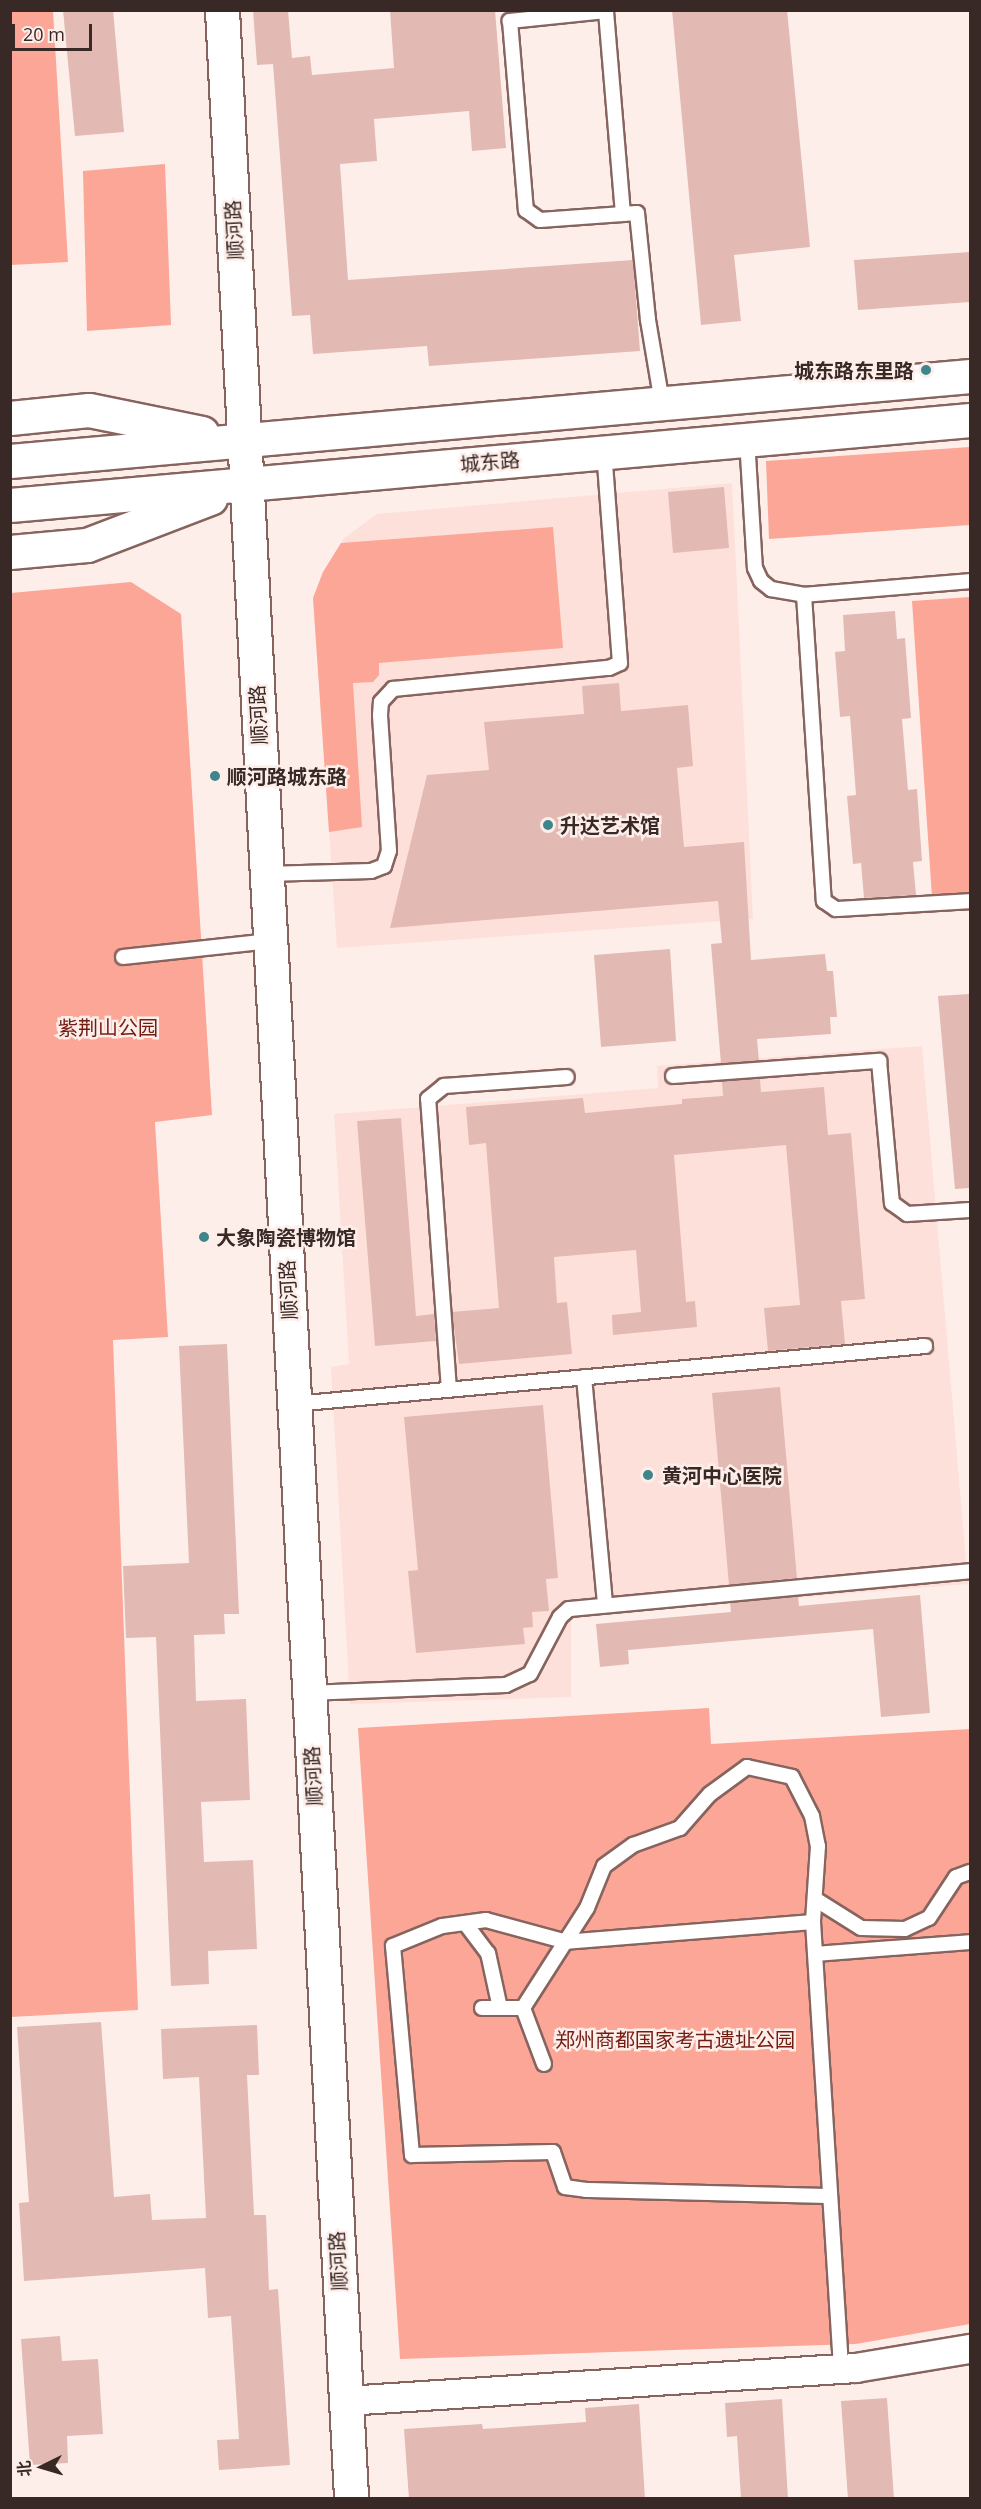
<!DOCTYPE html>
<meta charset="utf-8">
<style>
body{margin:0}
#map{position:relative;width:981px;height:2509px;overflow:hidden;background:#feeeea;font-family:"Open Sans","Noto Sans SC",sans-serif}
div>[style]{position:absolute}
.built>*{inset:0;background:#fee0da}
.green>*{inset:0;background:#fca697}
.building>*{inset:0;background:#e2bab3}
.roads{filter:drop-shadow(2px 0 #87645e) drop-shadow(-2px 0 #87645e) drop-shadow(0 2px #87645e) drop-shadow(0 -2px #87645e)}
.lane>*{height:14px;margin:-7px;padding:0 7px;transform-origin:7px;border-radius:7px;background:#fff}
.street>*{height:28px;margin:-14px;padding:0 14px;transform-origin:14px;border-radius:14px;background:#fff}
.secondary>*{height:33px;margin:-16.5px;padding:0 16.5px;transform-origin:16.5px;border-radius:16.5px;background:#fff}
.dots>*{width:16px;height:16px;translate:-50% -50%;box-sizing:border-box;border:3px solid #feeeea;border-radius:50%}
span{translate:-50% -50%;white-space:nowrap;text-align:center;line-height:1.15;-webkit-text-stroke:5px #feeeea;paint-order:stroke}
.street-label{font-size:20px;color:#382926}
.poi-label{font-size:20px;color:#382926;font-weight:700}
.right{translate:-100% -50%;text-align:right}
.left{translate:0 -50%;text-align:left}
.park-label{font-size:20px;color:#731c12}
.frame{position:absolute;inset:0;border:12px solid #382926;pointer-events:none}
.north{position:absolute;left:12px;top:2437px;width:60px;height:60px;-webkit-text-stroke:4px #feeeea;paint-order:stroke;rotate:265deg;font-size:16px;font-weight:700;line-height:24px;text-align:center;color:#382926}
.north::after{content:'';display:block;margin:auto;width:21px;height:27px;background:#382926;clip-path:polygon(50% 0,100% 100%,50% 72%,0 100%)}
.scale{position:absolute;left:12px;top:24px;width:80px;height:27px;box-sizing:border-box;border:3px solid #382926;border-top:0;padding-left:8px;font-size:18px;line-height:21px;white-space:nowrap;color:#382926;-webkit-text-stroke:4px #feeeea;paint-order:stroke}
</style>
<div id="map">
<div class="built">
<div style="clip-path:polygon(732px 483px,753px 919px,337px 948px,313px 598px,323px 572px,344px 538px,377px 514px)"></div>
<div style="clip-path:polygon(922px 1046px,968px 1584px,571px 1616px,571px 1697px,350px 1704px,331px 1367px,349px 1364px,334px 1114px,658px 1088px,657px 1066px)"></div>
</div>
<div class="green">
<div style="clip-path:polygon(11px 10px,53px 11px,68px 262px,11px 265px)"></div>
<div style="clip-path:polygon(165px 164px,171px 325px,87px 331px,83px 171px)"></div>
<div style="clip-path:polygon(970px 447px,970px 525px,769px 539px,766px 461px)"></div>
<div style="clip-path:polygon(553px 527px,563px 648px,379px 663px,379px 675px,373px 682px,353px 683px,362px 827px,329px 832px,313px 598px,323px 572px,341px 543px)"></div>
<div style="clip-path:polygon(131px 582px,181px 614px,212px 1115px,155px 1122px,168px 1337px,113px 1340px,138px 2010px,11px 2017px,11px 593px)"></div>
<div style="clip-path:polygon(970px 597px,970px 894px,932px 897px,912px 601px)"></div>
<div style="clip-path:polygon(709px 1708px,711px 1744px,970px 1729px,970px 2324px,856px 2344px,400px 2359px,358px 1728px)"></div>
</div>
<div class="building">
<div style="clip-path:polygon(63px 10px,113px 10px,124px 132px,75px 136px)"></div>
<div style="clip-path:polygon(253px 10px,288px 10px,292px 58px,310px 56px,312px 75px,394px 68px,390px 10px,495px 10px,506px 148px,472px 151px,469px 111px,374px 119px,377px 161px,340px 164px,348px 280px,633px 260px,640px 351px,429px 366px,427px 346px,313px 354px,310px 315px,292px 316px,273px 64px,257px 65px)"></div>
<div style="clip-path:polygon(672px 10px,787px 10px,810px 247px,734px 255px,741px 321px,701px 325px)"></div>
<div style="clip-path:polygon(970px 252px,970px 302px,858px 310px,854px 260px)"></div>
<div style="clip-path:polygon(724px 487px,729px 548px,673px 553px,668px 492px)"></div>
<div style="clip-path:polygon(895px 611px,897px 639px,905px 638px,911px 718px,902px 719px,908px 790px,917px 789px,922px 861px,913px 862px,916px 895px,864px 898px,861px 863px,853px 864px,847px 796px,856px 795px,850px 716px,840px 717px,835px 652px,845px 651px,843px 615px)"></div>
<div style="clip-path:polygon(619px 683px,621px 711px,688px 705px,693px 766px,677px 768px,684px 847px,744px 842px,751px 960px,825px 954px,827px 971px,833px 971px,837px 1017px,830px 1017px,831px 1034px,757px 1039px,759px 1061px,721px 1064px,711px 944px,722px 943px,718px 901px,390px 928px,427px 775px,489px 770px,484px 722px,584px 714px,582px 686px)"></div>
<div style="clip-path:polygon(670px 949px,676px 1041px,601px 1047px,594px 955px)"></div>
<div style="clip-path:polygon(970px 994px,970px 1188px,955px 1189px,938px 996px)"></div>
<div style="clip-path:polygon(760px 1079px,761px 1092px,824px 1087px,828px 1135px,851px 1133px,865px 1299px,841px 1301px,845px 1344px,768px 1351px,764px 1308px,800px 1305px,786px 1145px,674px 1155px,686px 1302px,695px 1301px,697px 1327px,613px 1335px,612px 1315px,641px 1312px,636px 1250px,554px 1257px,557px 1303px,567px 1302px,572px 1354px,459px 1364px,452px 1312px,499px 1308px,486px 1143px,469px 1145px,466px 1107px,583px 1098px,585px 1113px,682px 1104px,682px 1099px,723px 1096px,722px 1081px)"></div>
<div style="clip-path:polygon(401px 1118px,416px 1316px,434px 1314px,436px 1341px,375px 1346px,357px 1121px)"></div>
<div style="clip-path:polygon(227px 1344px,239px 1614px,224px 1614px,225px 1634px,194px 1635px,196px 1701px,246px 1699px,250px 1800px,201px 1802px,204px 1862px,253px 1860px,257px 1949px,208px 1951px,209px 1984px,171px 1986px,156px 1637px,126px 1638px,123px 1566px,189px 1563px,179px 1346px)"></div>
<div style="clip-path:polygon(780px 1387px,797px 1578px,729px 1585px,712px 1393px)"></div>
<div style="clip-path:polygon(543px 1405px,558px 1578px,546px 1579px,549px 1611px,532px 1612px,533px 1627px,523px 1628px,525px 1644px,416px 1653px,408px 1571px,418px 1570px,404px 1417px)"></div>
<div style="clip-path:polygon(920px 1595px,930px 1713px,881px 1717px,873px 1629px,628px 1650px,629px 1664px,600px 1667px,596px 1624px,731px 1612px,730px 1603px,798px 1596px,799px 1606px)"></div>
<div style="clip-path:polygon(101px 2022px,114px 2197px,150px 2194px,152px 2220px,206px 2218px,199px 2077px,163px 2079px,161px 2029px,257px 2025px,259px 2075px,247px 2075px,254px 2215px,266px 2215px,269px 2290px,278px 2289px,290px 2465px,219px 2470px,217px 2440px,239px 2439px,231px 2316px,208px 2318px,205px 2268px,24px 2281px,19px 2203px,29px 2202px,17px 2027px)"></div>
<div style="clip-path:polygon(60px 2336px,62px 2361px,98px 2359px,103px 2434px,67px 2436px,68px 2463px,30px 2465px,21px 2339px)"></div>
<div style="clip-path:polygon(887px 2398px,894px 2499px,848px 2499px,841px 2401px)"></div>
<div style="clip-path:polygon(782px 2399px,788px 2499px,741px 2499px,737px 2436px,727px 2437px,725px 2403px)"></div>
<div style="clip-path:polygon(639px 2404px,645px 2499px,409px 2499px,404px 2429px,482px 2424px,483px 2429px,586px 2422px,585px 2408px)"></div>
</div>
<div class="roads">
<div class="lane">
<div style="left:623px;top:214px;width:204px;rotate:-94.8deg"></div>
<div style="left:606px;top:11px;width:97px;rotate:174.1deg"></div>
<div style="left:510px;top:21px;width:190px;rotate:85.2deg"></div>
<div style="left:526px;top:210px;width:17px;rotate:36deg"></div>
<div style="left:540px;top:220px;width:97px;rotate:-4.1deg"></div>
<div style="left:637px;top:213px;width:108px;rotate:84.1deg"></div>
<div style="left:648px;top:320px;width:84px;rotate:80.4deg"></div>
<div style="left:747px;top:439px;width:129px;rotate:86.5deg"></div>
<div style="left:755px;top:568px;width:14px;rotate:65deg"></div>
<div style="left:761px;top:581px;width:13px;rotate:39deg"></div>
<div style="left:771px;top:589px;width:34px;rotate:10deg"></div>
<div style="left:804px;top:595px;width:167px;rotate:-4.8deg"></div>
<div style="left:804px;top:595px;width:307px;rotate:86.3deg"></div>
<div style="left:824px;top:901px;width:14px;rotate:34deg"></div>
<div style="left:836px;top:909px;width:134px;rotate:-3.4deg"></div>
<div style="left:266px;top:874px;width:105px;rotate:-1.6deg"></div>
<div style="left:371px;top:871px;width:14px;rotate:-21deg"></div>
<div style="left:384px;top:866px;width:16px;rotate:-72deg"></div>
<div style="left:389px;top:851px;width:136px;rotate:-93.8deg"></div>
<div style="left:380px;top:715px;width:13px;rotate:-86deg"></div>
<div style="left:381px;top:702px;width:18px;rotate:-47deg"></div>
<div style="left:393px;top:689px;width:217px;rotate:-5.6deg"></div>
<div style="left:609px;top:668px;width:12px;rotate:-24deg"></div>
<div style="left:620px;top:663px;width:212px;rotate:-94.3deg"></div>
<div style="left:123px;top:957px;width:148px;rotate:-6.2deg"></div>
<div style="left:673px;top:1076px;width:207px;rotate:-4.2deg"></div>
<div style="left:879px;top:1061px;width:143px;rotate:84.8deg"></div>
<div style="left:892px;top:1203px;width:19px;rotate:36deg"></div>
<div style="left:907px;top:1214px;width:63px;rotate:-3.6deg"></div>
<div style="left:584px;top:1377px;width:229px;rotate:84.7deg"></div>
<div style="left:449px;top:1390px;width:292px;rotate:-94.1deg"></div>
<div style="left:428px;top:1099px;width:21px;rotate:-39deg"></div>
<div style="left:444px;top:1086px;width:123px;rotate:-4.2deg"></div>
<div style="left:294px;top:1404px;width:634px;rotate:-5.25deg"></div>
<div style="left:308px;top:1693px;width:198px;rotate:-2.3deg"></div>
<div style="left:506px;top:1685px;width:26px;rotate:-25deg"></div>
<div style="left:530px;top:1674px;width:64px;rotate:-62.2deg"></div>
<div style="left:560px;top:1617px;width:12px;rotate:-42deg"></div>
<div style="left:569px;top:1609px;width:403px;rotate:-5.4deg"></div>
<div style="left:815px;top:1899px;width:54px;rotate:32.2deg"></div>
<div style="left:861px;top:1928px;width:44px;rotate:1.3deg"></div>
<div style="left:905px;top:1929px;width:26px;rotate:-25deg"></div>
<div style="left:929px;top:1918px;width:49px;rotate:-56.6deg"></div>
<div style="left:956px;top:1877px;width:15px;rotate:-20deg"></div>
<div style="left:813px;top:1922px;width:247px;rotate:175.4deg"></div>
<div style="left:567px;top:1942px;width:84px;rotate:-164.8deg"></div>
<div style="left:486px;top:1920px;width:44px;rotate:172.2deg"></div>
<div style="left:442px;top:1926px;width:53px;rotate:157.8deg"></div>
<div style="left:393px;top:1946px;width:210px;rotate:84.8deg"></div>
<div style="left:412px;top:2155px;width:141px;rotate:-1.2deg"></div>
<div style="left:553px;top:2152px;width:37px;rotate:71deg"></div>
<div style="left:565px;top:2187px;width:21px;rotate:8deg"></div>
<div style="left:586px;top:2190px;width:244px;rotate:1.4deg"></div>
<div style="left:465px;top:1923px;width:38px;rotate:53deg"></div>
<div style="left:488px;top:1953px;width:56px;rotate:77.7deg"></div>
<div style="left:815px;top:1954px;width:155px;rotate:-4.4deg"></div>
<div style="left:482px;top:2008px;width:41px"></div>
<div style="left:544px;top:2064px;width:60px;rotate:-110.6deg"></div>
<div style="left:523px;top:2008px;width:119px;rotate:-57.4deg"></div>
<div style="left:587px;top:1908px;width:45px;rotate:-68deg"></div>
<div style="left:604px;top:1866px;width:36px;rotate:-36deg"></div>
<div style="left:633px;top:1845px;width:50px;rotate:-19.9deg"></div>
<div style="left:680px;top:1828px;width:45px;rotate:-48.6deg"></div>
<div style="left:710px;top:1794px;width:46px;rotate:-36.1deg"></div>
<div style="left:747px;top:1767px;width:46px;rotate:12.5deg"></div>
<div style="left:792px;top:1777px;width:44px;rotate:62.9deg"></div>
<div style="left:812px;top:1816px;width:31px;rotate:79deg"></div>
<div style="left:818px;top:1846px;width:76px;rotate:93.8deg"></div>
<div style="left:813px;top:1922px;width:448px;rotate:86.4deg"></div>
</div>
<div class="street">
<div style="left:346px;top:2401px;width:511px;rotate:-3.7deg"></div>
<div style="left:856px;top:2368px;width:116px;rotate:-9.5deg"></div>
</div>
<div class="secondary">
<div style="left:222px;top:10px;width:2491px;rotate:87.03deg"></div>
<div style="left:10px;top:418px;width:79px;rotate:-5.8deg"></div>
<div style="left:89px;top:410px;width:115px;rotate:11.5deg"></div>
<div style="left:10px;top:461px;width:964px;rotate:-5.06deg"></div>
<div style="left:10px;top:505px;width:964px;rotate:-5.06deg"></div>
<div style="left:10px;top:552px;width:77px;rotate:-5.2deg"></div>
<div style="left:87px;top:545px;width:132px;rotate:-20.9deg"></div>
</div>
</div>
<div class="dots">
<div style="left:926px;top:370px;background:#3e858c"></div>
<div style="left:215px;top:776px;background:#3e858c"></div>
<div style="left:548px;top:825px;background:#3e858c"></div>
<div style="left:204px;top:1237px;background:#3e858c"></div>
<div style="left:648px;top:1475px;background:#3e858c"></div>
</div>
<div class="street-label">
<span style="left:234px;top:230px;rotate:-93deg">顺河路</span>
<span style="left:490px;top:462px;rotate:-5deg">城东路</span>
<span style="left:258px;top:715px;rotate:-93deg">顺河路</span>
<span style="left:288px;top:1290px;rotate:-93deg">顺河路</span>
<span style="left:313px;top:1776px;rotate:-93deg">顺河路</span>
<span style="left:338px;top:2261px;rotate:-93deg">顺河路</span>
</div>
<div class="poi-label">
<span class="right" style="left:914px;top:370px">城东路东里路</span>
<span class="left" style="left:227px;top:776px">顺河路城东路</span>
<span class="left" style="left:560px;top:825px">升达艺术馆</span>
<span class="left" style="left:216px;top:1237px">大象陶瓷博物馆</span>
<span class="left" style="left:662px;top:1475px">黄河中心医院</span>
</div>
<div class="park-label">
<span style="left:108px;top:1027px">紫荆山公园</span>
<span style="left:675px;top:2039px">郑州商都国家考古遗址公园</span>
</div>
<div class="frame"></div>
<div class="north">北</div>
<div class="scale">20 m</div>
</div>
